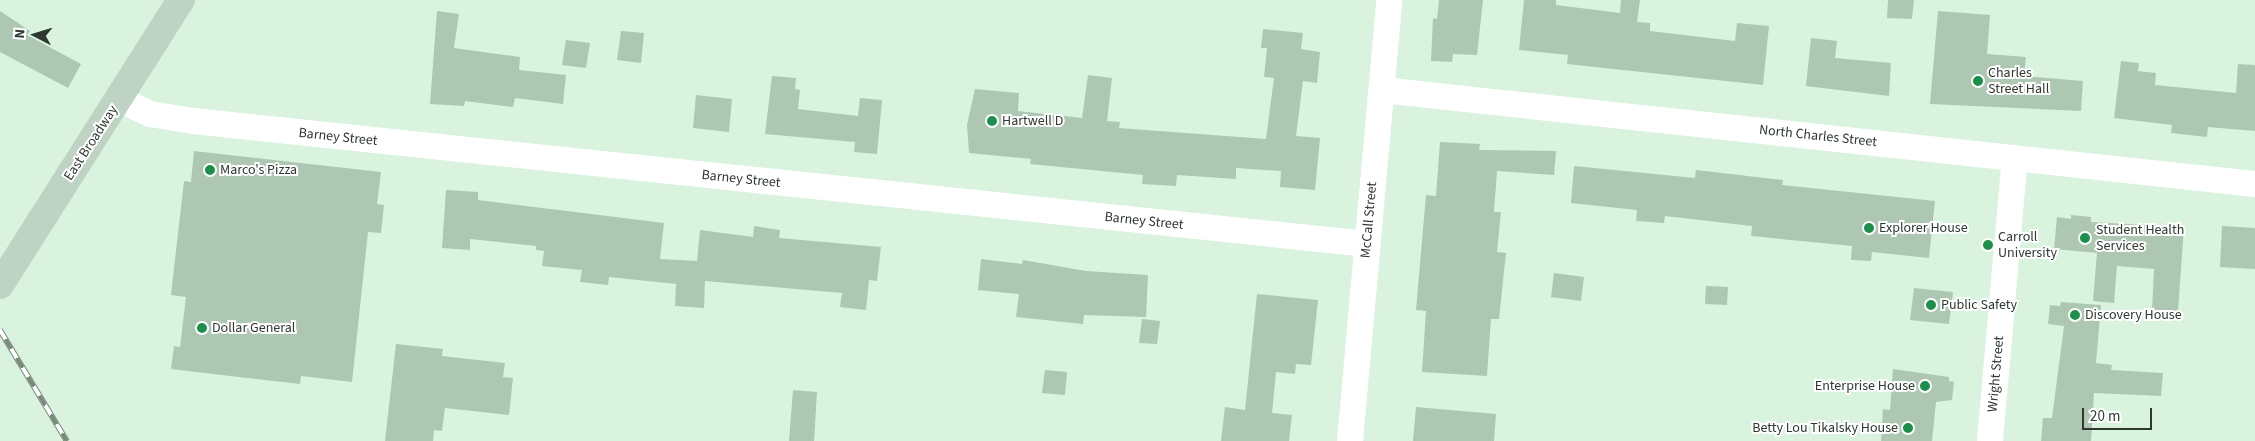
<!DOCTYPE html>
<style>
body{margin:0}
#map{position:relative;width:2255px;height:441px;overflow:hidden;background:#d9f3de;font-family:"Source Sans 3",sans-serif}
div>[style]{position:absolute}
.building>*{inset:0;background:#aec7b3}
.street>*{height:26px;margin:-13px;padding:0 13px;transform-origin:13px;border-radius:13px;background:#fff}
.secondary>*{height:28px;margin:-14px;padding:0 14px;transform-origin:14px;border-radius:14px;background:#bed3c4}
.rail>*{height:5.5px;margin-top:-2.75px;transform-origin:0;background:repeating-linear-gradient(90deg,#fff 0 11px,#7a8b7d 0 22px);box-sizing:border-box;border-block:1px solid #7a8b7d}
.dots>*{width:14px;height:14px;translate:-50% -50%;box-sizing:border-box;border:2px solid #fff;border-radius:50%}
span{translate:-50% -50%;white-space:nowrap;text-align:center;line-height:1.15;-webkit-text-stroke:4px #fff;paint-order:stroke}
.poi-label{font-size:14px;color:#2f3931}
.left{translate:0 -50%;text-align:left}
.right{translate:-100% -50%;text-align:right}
.street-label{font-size:14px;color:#2f3931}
.north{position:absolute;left:10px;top:10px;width:50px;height:50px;-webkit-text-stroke:4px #fff;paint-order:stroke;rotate:275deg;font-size:14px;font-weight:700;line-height:20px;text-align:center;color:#2f3931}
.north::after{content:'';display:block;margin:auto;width:18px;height:22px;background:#2f3931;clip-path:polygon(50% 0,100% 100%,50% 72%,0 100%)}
.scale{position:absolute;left:2082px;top:408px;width:70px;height:22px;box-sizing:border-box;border:2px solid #2f3931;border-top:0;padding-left:6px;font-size:15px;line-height:18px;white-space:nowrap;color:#2f3931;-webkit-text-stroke:4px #fff;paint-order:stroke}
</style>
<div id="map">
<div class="building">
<div style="clip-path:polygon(1439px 0,1483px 0,1477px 55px,1453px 54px,1452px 62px,1431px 61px,1433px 18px,1437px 19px)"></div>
<div style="clip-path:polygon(1524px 0,1556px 0,1556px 5px,1620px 13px,1621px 0,1640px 0,1637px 22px,1650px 23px,1650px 31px,1735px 41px,1737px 23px,1769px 26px,1763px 85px,1567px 64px,1568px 55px,1519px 50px)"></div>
<div style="clip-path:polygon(1888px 0,1914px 0,1912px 19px,1887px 18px)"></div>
<div style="clip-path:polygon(0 11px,30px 31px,27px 35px,81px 64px,68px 88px,0 52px)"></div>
<div style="clip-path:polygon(437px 11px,459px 14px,454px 48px,520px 57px,519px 70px,566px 75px,563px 104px,515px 98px,513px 107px,465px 101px,464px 106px,430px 104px)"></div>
<div style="clip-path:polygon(1938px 11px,1990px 15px,1987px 54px,2026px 57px,2024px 76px,2083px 81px,2081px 111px,1930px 104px)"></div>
<div style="clip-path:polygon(1263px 29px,1303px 33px,1301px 49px,1320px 52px,1317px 83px,1303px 81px,1296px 136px,1320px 138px,1315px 190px,1280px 187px,1281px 171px,1236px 168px,1236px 179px,1177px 175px,1176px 186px,1142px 184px,1143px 175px,1030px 164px,1031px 159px,969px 153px,967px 125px,975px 89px,1019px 93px,1018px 111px,1082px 118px,1088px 75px,1112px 78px,1107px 121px,1120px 122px,1119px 128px,1266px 139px,1274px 78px,1264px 77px,1267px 48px,1261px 48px)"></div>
<div style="clip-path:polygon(621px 31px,644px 33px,641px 63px,617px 60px)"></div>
<div style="clip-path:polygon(1811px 38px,1837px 41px,1835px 58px,1891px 63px,1889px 96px,1806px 86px)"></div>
<div style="clip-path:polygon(566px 40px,590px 43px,586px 68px,562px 65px)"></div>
<div style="clip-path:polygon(2121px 61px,2139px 63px,2138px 71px,2156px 73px,2155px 85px,2236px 93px,2238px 64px,2255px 65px,2255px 131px,2208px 127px,2207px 137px,2171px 133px,2172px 125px,2114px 118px)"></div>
<div style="clip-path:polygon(772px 76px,796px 78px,795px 89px,800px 90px,798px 109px,858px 116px,860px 98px,882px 100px,877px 154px,854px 152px,855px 142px,765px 134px)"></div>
<div style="clip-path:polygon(696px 95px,732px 99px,729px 132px,693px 128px)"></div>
<div style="clip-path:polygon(1440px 142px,1480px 144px,1479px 150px,1556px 151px,1554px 175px,1497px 171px,1494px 212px,1501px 212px,1497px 252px,1506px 253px,1499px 319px,1491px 319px,1487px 376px,1422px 372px,1426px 311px,1416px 310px,1426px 195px,1436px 196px)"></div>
<div style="clip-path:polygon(194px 151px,381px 172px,377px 204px,384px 205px,381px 233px,368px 232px,352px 382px,301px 376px,300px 384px,171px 369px,174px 346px,180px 347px,186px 297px,171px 295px,184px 181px,191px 182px)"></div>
<div style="clip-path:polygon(1574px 166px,1695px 178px,1696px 170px,1783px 180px,1782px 185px,1935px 201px,1929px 258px,1872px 252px,1871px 261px,1851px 260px,1852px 246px,1751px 236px,1752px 226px,1665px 216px,1664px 223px,1636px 221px,1637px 210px,1571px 203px)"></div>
<div style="clip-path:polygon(446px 190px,478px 192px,478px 200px,664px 223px,660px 259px,697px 261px,700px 230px,753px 237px,754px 226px,780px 230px,779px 238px,881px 247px,877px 281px,869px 280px,866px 310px,840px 307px,842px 293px,705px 281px,704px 308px,675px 306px,676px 284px,609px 277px,608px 285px,580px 282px,582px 270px,542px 266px,544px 251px,536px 250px,536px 246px,470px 239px,470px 250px,442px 248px)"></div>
<div style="clip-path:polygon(2071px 215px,2091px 217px,2091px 222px,2184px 227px,2178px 311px,2152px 310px,2154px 269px,2117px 266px,2114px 303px,2093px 301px,2097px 253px,2054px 249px,2057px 217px,2071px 219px)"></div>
<div style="clip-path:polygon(2222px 226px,2255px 228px,2255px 269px,2220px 267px)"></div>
<div style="clip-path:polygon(981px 259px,1022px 264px,1023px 260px,1086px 271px,1148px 275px,1146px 317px,1084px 315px,1083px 324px,1016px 317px,1019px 294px,978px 290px)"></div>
<div style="clip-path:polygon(1554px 273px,1584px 277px,1581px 301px,1551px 297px)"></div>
<div style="clip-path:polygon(1706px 286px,1728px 287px,1727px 305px,1705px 304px)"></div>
<div style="clip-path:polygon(1914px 288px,1953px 292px,1949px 324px,1910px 320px)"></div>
<div style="clip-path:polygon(1257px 294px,1318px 300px,1311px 365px,1296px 364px,1295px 374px,1276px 372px,1272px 413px,1292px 415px,1289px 441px,1221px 441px,1225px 407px,1245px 410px)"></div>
<div style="clip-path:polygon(2061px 302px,2101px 305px,2096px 363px,2112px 365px,2111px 370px,2163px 373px,2161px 396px,2094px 393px,2091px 441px,2041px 441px,2043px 418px,2052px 418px,2064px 326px,2048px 324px,2050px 305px,2060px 306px)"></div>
<div style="clip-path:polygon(1142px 319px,1160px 321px,1157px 344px,1139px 343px)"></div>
<div style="clip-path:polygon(396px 344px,443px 349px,442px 356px,505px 363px,503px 377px,513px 378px,509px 415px,445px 408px,442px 431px,434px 430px,433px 441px,385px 441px)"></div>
<div style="clip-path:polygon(1893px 369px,1949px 377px,1949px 381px,1954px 382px,1952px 400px,1936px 402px,1932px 441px,1881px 441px,1883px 409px,1890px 410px)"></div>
<div style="clip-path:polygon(1045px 370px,1067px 372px,1065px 395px,1042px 393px)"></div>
<div style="clip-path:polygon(793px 390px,817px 392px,814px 441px,789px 441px)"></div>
<div style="clip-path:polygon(1416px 407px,1496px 414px,1494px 441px,1413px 441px)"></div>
</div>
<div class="street">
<div style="left:1382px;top:90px;width:878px;rotate:6.15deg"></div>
<div style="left:119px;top:99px;width:34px;rotate:26deg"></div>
<div style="left:150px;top:114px;width:44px;rotate:9.2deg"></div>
<div style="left:193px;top:121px;width:1180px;rotate:5.98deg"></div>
<div style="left:1350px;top:441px;width:443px;rotate:-84.9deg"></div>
<div style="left:1990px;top:441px;width:284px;rotate:-85deg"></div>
</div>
<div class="secondary">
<div style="left:0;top:285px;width:338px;rotate:-57.6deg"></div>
</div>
<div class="rail">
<div style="left:0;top:330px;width:130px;rotate:58.9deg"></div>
</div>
<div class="dots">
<div style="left:1978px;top:81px;background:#1c904a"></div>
<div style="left:992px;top:121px;background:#1c904a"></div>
<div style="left:210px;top:170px;background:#1c904a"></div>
<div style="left:1869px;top:228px;background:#1c904a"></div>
<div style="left:2085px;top:238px;background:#1c904a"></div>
<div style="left:1988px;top:245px;background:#1c904a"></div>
<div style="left:1931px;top:305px;background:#1c904a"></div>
<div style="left:2075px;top:315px;background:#1c904a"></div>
<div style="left:202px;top:328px;background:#1c904a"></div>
<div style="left:1925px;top:386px;background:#1c904a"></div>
<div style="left:1908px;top:428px;background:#1c904a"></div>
</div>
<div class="poi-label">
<span class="left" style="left:1988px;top:81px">Charles<br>Street Hall</span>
<span class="left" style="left:1002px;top:121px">Hartwell D</span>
<span class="left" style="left:220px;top:170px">Marco's Pizza</span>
<span class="left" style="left:1879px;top:228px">Explorer House</span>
<span class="left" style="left:2096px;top:238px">Student Health<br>Services</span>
<span class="left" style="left:1998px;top:245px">Carroll<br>University</span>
<span class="left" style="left:1941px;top:305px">Public Safety</span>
<span class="left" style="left:2085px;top:315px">Discovery House</span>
<span class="left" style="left:212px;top:328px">Dollar General</span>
<span class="right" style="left:1915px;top:386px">Enterprise House</span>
<span class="right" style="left:1898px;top:428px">Betty Lou Tikalsky House</span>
</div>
<div class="street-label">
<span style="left:1818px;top:136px;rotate:6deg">North Charles Street</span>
<span style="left:338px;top:137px;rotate:6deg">Barney Street</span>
<span style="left:91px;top:143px;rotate:-57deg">East Broadway</span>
<span style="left:741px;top:179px;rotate:6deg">Barney Street</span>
<span style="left:1369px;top:220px;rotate:-85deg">McCall Street</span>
<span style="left:1144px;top:221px;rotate:6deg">Barney Street</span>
<span style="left:1996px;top:374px;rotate:-85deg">Wright Street</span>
</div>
<div class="north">N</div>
<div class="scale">20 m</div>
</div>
